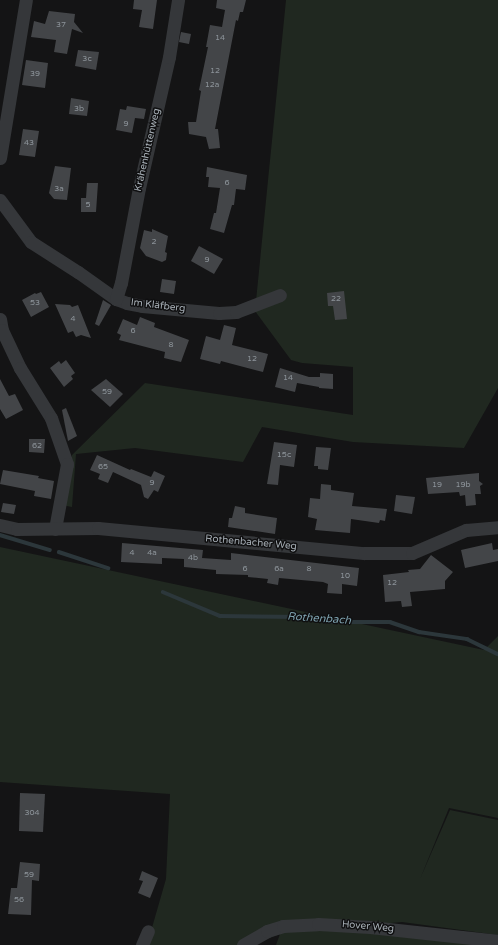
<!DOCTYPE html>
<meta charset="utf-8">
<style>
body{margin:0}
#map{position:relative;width:498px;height:945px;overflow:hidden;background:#141415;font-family:"Varela Round",sans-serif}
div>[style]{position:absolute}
.green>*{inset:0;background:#202820}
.stream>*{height:3.5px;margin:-1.75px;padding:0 1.75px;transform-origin:1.75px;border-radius:1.75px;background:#2c373b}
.building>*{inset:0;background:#434548}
.minor>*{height:13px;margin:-6.5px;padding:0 6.5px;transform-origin:6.5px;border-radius:6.5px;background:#35373a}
span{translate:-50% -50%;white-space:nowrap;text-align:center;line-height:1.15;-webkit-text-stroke:3px #0f0f10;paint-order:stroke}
.number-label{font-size:8px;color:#8d949a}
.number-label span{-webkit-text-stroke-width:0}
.street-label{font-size:10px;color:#a6aeb5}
.water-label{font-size:11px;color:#7ea2af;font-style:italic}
</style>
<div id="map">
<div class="green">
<div style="clip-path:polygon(286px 0,498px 0,498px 388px,464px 448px,353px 442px,262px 427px,243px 462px,135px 448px,76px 454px,72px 507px,62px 505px,72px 455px,145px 383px,353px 415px,353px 367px,302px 363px,291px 360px,255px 311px)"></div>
<div style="clip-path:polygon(0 547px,484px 650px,498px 636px,498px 818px,449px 808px,420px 879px,450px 810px,498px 820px,498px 935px,402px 922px,325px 929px,487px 945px,276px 945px,280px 934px,252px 945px,147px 945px,166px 879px,170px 794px,0 782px)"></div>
</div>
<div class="stream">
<div style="left:0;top:535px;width:52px;rotate:16.7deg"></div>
<div style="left:59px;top:552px;width:52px;rotate:18.1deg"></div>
<div style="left:163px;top:592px;width:62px;rotate:22.8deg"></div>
<div style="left:220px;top:616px;width:83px;rotate:0.7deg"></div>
<div style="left:303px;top:617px;width:30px;rotate:9deg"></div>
<div style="left:333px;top:622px;width:57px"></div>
<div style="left:390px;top:622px;width:31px;rotate:19deg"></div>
<div style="left:419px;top:632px;width:49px;rotate:8.3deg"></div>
<div style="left:467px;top:639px;width:34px;rotate:26deg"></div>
</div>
<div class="building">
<div style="clip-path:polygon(134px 0,157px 0,153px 29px,139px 27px,142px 10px,133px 9px)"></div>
<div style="clip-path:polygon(217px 0,246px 0,243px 12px,240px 12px,238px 21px,236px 20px,215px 129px,218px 129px,220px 148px,209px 149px,206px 137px,189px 134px,188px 122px,196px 122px,201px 91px,199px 90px,208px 47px,206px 47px,210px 25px,222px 27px,225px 10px,216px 8px)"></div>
<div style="clip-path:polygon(49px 11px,75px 14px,74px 22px,83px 33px,72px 29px,67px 54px,54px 52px,56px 40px,31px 37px,34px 21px,45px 24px)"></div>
<div style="clip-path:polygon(181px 32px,191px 34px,189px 44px,179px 42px)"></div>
<div style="clip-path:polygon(78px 50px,99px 52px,96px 70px,75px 66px)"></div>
<div style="clip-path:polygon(26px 60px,48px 63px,45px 88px,22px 85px)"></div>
<div style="clip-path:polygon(71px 98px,89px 101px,87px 116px,69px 114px)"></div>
<div style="clip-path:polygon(127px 106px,146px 109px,144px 119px,135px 118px,132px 133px,116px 130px,120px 109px,126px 110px)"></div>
<div style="clip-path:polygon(23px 129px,39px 131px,35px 157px,19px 155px)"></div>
<div style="clip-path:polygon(55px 166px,71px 168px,67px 200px,54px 199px,49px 193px)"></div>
<div style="clip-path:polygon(207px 167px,247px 175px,245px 190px,236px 189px,234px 205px,232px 205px,224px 233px,210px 229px,214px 213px,216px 213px,220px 188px,208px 187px,209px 177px,206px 177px)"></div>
<div style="clip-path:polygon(87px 183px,98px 183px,96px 212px,81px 212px,81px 198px,86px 198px)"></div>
<div style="clip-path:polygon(152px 229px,168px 236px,165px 252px,167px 253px,166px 260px,162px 262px,146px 256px,140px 248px,144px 230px,152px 232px)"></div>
<div style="clip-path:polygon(199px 246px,223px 259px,214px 274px,191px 261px)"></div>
<div style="clip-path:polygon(162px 279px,176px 281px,174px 294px,160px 292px)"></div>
<div style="clip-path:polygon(344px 291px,347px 319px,335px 320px,333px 306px,328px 306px,327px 293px)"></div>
<div style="clip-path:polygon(41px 292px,49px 307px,31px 317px,22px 300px,35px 293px,36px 294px)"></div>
<div style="clip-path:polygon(103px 300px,111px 305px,99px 326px,95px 324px)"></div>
<div style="clip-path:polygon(55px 304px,70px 305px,72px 307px,78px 305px,91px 338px,81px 335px,76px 337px,73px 331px,68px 333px)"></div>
<div style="clip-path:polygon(140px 317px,155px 323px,154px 327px,189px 340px,181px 362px,164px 358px,165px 352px,119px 340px,121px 335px,117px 333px,123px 319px,137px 325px)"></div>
<div style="clip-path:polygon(224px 325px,236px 328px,232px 345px,268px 354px,263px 372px,221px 361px,220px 364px,200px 359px,206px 336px,220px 340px)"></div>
<div style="clip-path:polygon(66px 360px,75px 373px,71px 376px,73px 379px,64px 387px,50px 368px,59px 361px,61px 364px)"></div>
<div style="clip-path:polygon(280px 368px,309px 377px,320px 377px,320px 373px,333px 374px,333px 389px,319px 388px,319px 387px,297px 383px,295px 392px,275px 387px)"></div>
<div style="clip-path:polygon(0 379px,9px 396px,15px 394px,23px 410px,6px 419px,0 409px)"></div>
<div style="clip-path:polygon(106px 379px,123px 394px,110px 407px,91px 390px)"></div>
<div style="clip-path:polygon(66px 408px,77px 436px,68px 441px,62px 410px)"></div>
<div style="clip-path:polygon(29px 439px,45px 439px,44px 453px,29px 452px)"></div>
<div style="clip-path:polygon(274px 442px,297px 445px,294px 467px,280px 465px,278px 485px,267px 484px)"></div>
<div style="clip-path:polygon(316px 447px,331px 448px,328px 470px,318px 469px,318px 466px,314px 466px)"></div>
<div style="clip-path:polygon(97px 455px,130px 470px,131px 469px,151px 477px,154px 471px,165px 476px,158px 492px,154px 490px,148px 499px,144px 497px,141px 485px,113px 472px,108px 483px,98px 479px,100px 474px,90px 470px)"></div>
<div style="clip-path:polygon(3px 470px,39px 476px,38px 478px,54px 481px,51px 499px,34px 496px,35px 491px,0 484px)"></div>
<div style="clip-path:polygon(479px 473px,479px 481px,483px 484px,480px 486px,481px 494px,475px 494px,476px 505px,466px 506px,465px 495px,460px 496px,459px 492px,428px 494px,426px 478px)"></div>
<div style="clip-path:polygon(321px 484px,331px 485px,331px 490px,354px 493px,352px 506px,387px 509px,385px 521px,380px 520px,379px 523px,351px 519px,350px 533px,315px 530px,317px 519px,308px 517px,310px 498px,320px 499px)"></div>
<div style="clip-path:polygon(396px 495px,415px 497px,412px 514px,394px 511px)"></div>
<div style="clip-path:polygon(3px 503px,16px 505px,14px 514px,1px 512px)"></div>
<div style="clip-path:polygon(235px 506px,245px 508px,245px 513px,277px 518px,275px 534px,228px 527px,229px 518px,232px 518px)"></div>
<div style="clip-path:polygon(122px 543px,203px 550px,202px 558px,231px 560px,231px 553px,359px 568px,357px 586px,342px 584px,342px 594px,327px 593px,328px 584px,323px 582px,279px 578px,278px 585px,267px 583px,268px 579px,248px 577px,248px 575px,216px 574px,216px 570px,184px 567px,184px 559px,162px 558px,162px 564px,121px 562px)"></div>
<div style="clip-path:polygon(492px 543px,493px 550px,498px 549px,498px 561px,465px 568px,461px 550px)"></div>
<div style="clip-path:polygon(431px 555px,453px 572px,445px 581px,445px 589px,410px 592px,412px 606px,402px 607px,401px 601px,385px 602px,383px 575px,409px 572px,408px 570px,420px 569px)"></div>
<div style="clip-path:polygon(20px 793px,45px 794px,43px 832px,19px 831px)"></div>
<div style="clip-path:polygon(20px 862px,40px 864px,39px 881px,32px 880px,31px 915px,8px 914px,11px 888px,17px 888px)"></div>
<div style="clip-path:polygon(142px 871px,158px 878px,150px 898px,138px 893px,143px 881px,139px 880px)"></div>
</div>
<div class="minor">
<div style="left:0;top:158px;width:160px;rotate:-80.7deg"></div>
<div style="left:0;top:200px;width:52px;rotate:53.6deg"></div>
<div style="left:31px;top:242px;width:56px;rotate:32.6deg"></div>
<div style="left:78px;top:272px;width:47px;rotate:35.4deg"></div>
<div style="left:116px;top:299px;width:12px;rotate:20deg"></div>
<div style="left:127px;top:303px;width:15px;rotate:11deg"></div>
<div style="left:142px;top:306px;width:77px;rotate:5.2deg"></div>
<div style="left:219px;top:313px;width:17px;rotate:-3deg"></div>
<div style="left:236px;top:312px;width:47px;rotate:-21.1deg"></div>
<div style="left:116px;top:299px;width:17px;rotate:-73deg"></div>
<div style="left:121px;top:283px;width:97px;rotate:-79.3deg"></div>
<div style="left:139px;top:188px;width:134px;rotate:-77.1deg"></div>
<div style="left:169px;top:57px;width:58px;rotate:-81deg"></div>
<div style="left:0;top:319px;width:11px;rotate:80deg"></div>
<div style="left:2px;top:330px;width:42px;rotate:64.7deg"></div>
<div style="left:20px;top:368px;width:59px;rotate:58.2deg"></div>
<div style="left:51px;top:418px;width:49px;rotate:70.8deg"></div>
<div style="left:67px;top:464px;width:66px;rotate:100.5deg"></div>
<div style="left:0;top:525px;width:17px;rotate:13deg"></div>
<div style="left:17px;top:529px;width:81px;rotate:-0.7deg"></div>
<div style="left:98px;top:528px;width:267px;rotate:5.4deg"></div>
<div style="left:364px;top:553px;width:48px"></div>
<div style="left:412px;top:553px;width:59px;rotate:-23.1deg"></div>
<div style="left:466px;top:530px;width:32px;rotate:-5deg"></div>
<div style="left:142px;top:945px;width:15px;rotate:-67deg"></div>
<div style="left:243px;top:945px;width:28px;rotate:-30deg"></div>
<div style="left:267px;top:931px;width:17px;rotate:-17deg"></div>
<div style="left:283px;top:926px;width:35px;rotate:-3deg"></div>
<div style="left:318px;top:924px;width:52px;rotate:3.3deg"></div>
<div style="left:370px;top:927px;width:129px;rotate:6.2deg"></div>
</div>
<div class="number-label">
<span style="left:61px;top:25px">37</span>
<span style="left:220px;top:38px">14</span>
<span style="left:87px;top:59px">3c</span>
<span style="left:215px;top:71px">12</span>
<span style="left:35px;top:74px">39</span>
<span style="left:212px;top:85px">12a</span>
<span style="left:79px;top:109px">3b</span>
<span style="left:126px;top:124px">9</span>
<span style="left:29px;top:143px">43</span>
<span style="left:227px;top:183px">6</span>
<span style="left:59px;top:189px">3a</span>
<span style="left:88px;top:205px">5</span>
<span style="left:154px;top:242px">2</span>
<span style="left:207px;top:260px">9</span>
<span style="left:336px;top:299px">22</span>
<span style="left:35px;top:303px">53</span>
<span style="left:73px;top:319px">4</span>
<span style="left:133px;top:331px">6</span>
<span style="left:171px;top:345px">8</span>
<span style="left:252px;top:359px">12</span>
<span style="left:288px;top:378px">14</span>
<span style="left:107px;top:392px">59</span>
<span style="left:37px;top:446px">62</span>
<span style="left:284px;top:455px">15c</span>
<span style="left:103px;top:467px">65</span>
<span style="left:152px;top:483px">9</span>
<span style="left:437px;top:485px">19</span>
<span style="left:463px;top:485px">19b</span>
<span style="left:132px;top:553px">4</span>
<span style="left:152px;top:553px">4a</span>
<span style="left:193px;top:558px">4b</span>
<span style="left:245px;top:569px">6</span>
<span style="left:279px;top:569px">6a</span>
<span style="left:309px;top:569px">8</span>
<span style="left:345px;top:576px">10</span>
<span style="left:392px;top:583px">12</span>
<span style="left:32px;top:813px">304</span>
<span style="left:29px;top:875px">59</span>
<span style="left:19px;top:900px">56</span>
</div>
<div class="street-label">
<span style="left:148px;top:150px;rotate:-77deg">Krähenhüttenweg</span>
<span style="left:158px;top:306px;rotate:7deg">Im Kläfberg</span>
<span style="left:251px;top:543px;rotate:5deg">Rothenbacher Weg</span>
<span style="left:368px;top:927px;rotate:5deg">Hover Weg</span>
</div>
<div class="water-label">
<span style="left:319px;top:619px;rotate:4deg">Rothenbach</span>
</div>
</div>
